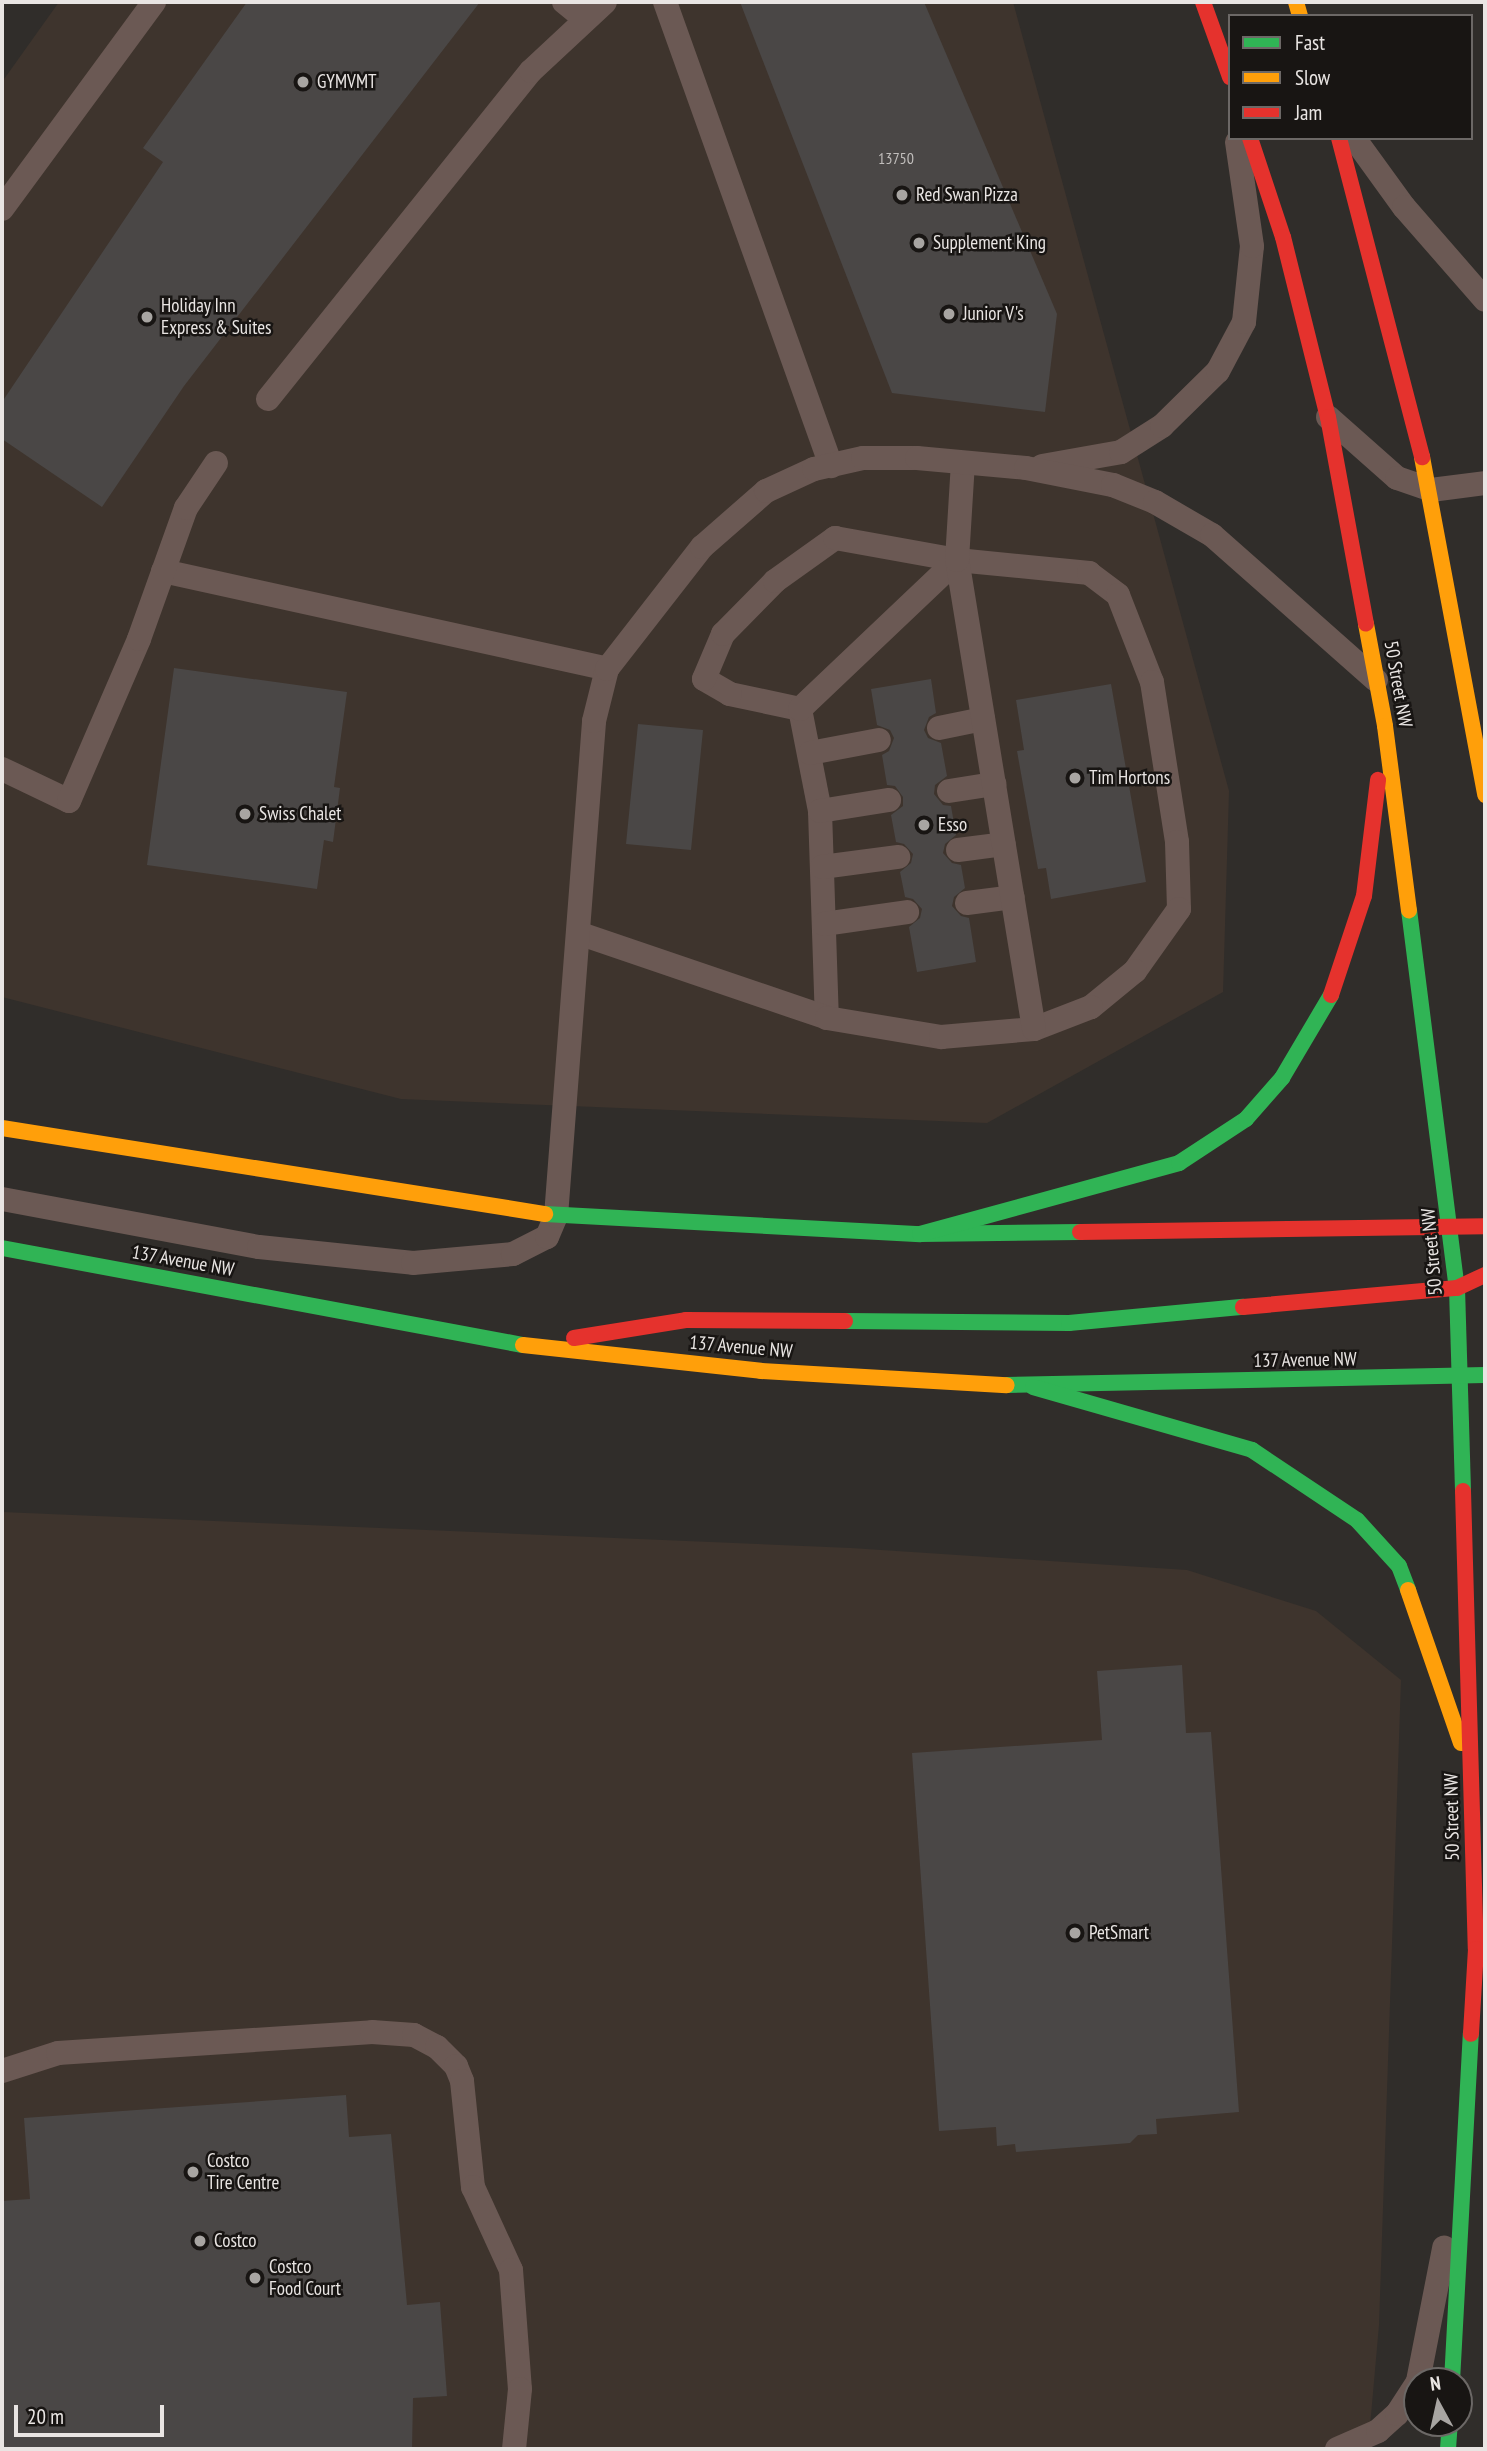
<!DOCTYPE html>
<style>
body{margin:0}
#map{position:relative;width:1487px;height:2451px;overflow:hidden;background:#302d2a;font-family:"PT Sans Narrow",sans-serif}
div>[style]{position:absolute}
.built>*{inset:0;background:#3e342d}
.building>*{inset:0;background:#4a4746}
.lane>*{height:24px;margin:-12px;padding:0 12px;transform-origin:12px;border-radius:12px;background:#6b5954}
.fast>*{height:16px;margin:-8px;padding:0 8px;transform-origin:8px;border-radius:8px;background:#30b455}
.slow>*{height:16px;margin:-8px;padding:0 8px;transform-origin:8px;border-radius:8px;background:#ff9f0a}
.jam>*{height:16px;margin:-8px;padding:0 8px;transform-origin:8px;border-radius:8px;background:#e5322d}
.dots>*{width:19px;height:19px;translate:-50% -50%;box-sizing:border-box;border:4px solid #181513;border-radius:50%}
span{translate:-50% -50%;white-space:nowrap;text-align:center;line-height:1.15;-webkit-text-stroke:5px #181513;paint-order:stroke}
.number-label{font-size:16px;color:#c1bebc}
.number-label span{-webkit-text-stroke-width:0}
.poi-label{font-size:19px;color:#e9e5e3}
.left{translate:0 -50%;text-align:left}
.street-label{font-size:19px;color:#e9e5e3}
.frame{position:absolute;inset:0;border:4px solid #e9e5e3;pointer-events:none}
.legend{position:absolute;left:1228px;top:14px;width:245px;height:126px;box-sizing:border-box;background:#181513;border:2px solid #6c6866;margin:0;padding:9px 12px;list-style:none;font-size:21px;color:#e9e5e3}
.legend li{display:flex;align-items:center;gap:14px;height:35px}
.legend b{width:35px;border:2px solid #6c6866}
.north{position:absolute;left:1403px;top:2367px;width:70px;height:70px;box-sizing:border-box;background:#181513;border:2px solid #6c6866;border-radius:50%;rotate:352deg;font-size:19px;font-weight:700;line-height:28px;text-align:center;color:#e9e5e3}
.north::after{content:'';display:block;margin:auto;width:24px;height:32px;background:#a8a5a2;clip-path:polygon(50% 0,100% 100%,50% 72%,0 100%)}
.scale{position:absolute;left:14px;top:2405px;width:150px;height:32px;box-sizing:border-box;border:4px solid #e9e5e3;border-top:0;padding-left:9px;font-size:21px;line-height:24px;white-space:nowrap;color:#e9e5e3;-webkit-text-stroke:5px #181513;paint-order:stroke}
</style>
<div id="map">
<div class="built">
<div style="clip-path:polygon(59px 2px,1013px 2px,1229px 791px,1223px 992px,987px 1123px,401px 1099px,2px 997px,2px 82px)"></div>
<div style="clip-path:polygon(2px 1512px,851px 1548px,1187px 1570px,1316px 1611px,1401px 1680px,1379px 2325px,1368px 2449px,2px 2449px)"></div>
</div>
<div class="building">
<div style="clip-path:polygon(247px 2px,480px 2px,184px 386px,102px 507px,2px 439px,2px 402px,163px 162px,143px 148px)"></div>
<div style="clip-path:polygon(740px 2px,924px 2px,1057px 314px,1045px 412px,892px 393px)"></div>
<div style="clip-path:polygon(174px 668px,347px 692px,334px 787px,340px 788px,333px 842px,324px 840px,317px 889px,147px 865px)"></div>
<div style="clip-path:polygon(931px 679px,936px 713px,929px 717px,924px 730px,928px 738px,941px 743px,947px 776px,935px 785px,934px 794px,943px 805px,951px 806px,956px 835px,945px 844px,943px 853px,952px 863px,961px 865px,965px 888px,954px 897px,952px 906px,961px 916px,969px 918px,976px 962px,917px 972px,909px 927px,920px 918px,922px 909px,913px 899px,905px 897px,900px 872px,911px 863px,913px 854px,904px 844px,896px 842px,891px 815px,903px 806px,903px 797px,895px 786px,887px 785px,882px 755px,889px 751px,894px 738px,890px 730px,877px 725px,871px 689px)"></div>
<div style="clip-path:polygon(1111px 684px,1146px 882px,1051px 899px,1046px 868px,1038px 869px,1017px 751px,1024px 750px,1016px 700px)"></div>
<div style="clip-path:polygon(638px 724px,703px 730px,691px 850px,626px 844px)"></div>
<div style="clip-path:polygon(1182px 1665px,1186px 1733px,1211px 1732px,1239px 2112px,1156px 2119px,1157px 2134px,1138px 2135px,1130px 2143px,1016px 2152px,1015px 2144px,997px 2146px,996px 2127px,939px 2131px,912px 1753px,1102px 1740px,1097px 1671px)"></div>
<div style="clip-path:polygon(346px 2095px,349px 2137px,391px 2134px,407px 2305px,440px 2302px,447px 2396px,413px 2398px,412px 2449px,2px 2449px,2px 2201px,30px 2199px,24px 2118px)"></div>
</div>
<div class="lane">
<div style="left:564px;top:2px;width:26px;rotate:39deg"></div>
<div style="left:665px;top:2px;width:493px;rotate:70.3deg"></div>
<div style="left:1354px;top:138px;width:85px;rotate:54.1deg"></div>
<div style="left:1404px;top:207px;width:123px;rotate:48.9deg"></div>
<div style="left:2px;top:209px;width:257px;rotate:-53.7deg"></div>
<div style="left:268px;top:399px;width:420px;rotate:-51.3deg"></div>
<div style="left:531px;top:71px;width:101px;rotate:-43deg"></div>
<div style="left:1328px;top:417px;width:92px;rotate:41.5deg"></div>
<div style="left:1397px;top:478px;width:36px;rotate:19deg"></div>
<div style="left:1431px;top:490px;width:54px;rotate:-7.4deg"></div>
<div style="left:1042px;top:466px;width:80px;rotate:-10deg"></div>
<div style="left:1121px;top:452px;width:49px;rotate:-32.4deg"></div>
<div style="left:1162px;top:426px;width:78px;rotate:-44.5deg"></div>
<div style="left:1218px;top:371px;width:55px;rotate:-62deg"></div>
<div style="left:1244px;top:322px;width:76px;rotate:-84deg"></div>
<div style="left:1252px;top:246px;width:105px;rotate:-98.2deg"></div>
<div style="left:163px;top:571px;width:455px;rotate:12.4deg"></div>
<div style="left:800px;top:709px;width:72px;rotate:-167.9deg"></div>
<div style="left:730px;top:694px;width:30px;rotate:-150deg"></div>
<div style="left:704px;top:679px;width:49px;rotate:-67.1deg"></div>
<div style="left:723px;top:634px;width:74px;rotate:-45.5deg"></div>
<div style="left:775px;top:581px;width:74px;rotate:-35.6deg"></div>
<div style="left:835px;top:538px;width:124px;rotate:10.2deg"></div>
<div style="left:957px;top:560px;width:133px;rotate:5.6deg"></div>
<div style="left:1089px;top:573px;width:36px;rotate:37deg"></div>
<div style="left:1118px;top:595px;width:93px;rotate:68.7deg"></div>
<div style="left:1152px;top:682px;width:162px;rotate:81.1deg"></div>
<div style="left:1177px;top:842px;width:67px;rotate:88.3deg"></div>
<div style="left:1179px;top:909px;width:76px;rotate:125.4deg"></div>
<div style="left:1135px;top:971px;width:57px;rotate:140.7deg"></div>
<div style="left:1091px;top:1007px;width:61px;rotate:158.9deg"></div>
<div style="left:800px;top:709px;width:104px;rotate:78.9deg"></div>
<div style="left:820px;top:811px;width:207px;rotate:88.1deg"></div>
<div style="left:800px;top:709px;width:216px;rotate:-43.5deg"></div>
<div style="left:939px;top:728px;width:45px;rotate:-11.6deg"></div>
<div style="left:810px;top:753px;width:70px;rotate:-10.7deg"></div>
<div style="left:2px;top:769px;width:74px;rotate:25.5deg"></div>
<div style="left:69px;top:801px;width:176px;rotate:-66.6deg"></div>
<div style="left:139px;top:639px;width:139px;rotate:-70.3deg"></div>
<div style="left:186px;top:508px;width:54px;rotate:-56.3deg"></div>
<div style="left:949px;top:791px;width:46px;rotate:-8.8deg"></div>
<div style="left:820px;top:811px;width:70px;rotate:-9.1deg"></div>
<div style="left:958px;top:850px;width:46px;rotate:-7.4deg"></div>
<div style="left:822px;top:867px;width:77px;rotate:-7.5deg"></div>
<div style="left:967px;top:903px;width:46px;rotate:-7.4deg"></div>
<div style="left:824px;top:924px;width:84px;rotate:-8.2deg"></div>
<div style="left:578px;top:933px;width:263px;rotate:18.8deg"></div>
<div style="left:827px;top:1018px;width:116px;rotate:9.5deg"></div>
<div style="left:941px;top:1037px;width:93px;rotate:-4.9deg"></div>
<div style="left:1034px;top:1029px;width:475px;rotate:-99.3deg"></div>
<div style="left:957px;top:560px;width:97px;rotate:-86.5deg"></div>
<div style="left:2px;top:1199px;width:261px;rotate:10.6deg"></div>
<div style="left:259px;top:1247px;width:155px;rotate:5.9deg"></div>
<div style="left:413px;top:1263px;width:100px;rotate:-5.1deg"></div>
<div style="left:513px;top:1254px;width:38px;rotate:-27deg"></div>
<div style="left:547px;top:1237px;width:23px;rotate:-67deg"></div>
<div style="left:556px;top:1216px;width:496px;rotate:-85.6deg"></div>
<div style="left:594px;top:721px;width:54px;rotate:-76deg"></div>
<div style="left:607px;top:669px;width:155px;rotate:-52.1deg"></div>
<div style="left:702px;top:547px;width:85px;rotate:-41.2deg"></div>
<div style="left:766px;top:491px;width:53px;rotate:-24.6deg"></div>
<div style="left:814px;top:469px;width:50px;rotate:-12.7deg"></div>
<div style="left:863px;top:458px;width:54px"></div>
<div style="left:917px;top:458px;width:109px;rotate:5.2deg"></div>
<div style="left:1026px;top:468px;width:89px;rotate:11.1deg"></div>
<div style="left:1113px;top:485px;width:45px;rotate:22deg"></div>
<div style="left:1155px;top:502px;width:66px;rotate:30.1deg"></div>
<div style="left:1212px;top:535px;width:219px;rotate:41.5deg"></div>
<div style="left:2px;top:2071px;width:59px;rotate:-17.8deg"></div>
<div style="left:58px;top:2053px;width:315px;rotate:-3.8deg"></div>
<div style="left:372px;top:2032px;width:42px;rotate:4.1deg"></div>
<div style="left:414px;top:2035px;width:26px;rotate:28deg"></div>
<div style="left:437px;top:2047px;width:27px;rotate:45deg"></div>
<div style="left:456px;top:2066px;width:16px;rotate:68deg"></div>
<div style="left:462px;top:2081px;width:107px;rotate:84.1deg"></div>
<div style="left:473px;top:2187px;width:91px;rotate:65.4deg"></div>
<div style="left:511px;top:2270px;width:119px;rotate:85.7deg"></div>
<div style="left:520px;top:2389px;width:60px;rotate:95.7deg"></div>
<div style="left:1418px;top:2381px;width:136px;rotate:-78.9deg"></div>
<div style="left:1337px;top:2449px;width:45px;rotate:-23.7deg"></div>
<div style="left:1378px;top:2431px;width:25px;rotate:-42deg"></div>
<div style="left:1397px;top:2414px;width:37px;rotate:-57deg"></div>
</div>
<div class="fast">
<div style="left:1409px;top:910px;width:381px;rotate:82.8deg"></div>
<div style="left:1457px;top:1288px;width:203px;rotate:88.3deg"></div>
<div style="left:545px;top:1214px;width:376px;rotate:3.1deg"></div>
<div style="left:920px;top:1234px;width:160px;rotate:-0.7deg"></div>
<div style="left:920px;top:1234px;width:269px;rotate:-15.3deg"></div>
<div style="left:1179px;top:1163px;width:80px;rotate:-33.3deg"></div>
<div style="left:1246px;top:1119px;width:55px;rotate:-48.7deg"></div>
<div style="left:1282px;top:1078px;width:96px;rotate:-59.4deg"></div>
<div style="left:2px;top:1248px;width:530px;rotate:10.55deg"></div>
<div style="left:845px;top:1321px;width:224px;rotate:0.5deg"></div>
<div style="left:1069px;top:1323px;width:175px;rotate:-5.3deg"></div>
<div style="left:1007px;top:1385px;width:478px;rotate:-1.2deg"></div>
<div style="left:1033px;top:1387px;width:228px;rotate:16deg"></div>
<div style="left:1252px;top:1450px;width:126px;rotate:33.7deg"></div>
<div style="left:1357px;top:1520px;width:62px;rotate:47.6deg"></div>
<div style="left:1399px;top:1566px;width:26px;rotate:69deg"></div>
<div style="left:1452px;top:2381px;width:348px;rotate:-86.9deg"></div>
<div style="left:1448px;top:2449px;width:26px;rotate:-86deg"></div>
</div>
<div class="slow">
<div style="left:1296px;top:2px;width:15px;rotate:74deg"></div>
<div style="left:1422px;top:457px;width:344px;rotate:79.4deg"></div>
<div style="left:1366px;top:624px;width:104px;rotate:79.4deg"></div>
<div style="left:1385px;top:726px;width:186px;rotate:82.6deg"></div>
<div style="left:2px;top:1128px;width:550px;rotate:9deg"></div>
<div style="left:523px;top:1345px;width:239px;rotate:6.2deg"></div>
<div style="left:761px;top:1371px;width:246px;rotate:3.3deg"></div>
<div style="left:1408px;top:1590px;width:162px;rotate:70.9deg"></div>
</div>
<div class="jam">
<div style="left:1203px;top:2px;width:80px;rotate:70.2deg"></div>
<div style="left:1250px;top:138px;width:104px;rotate:71.6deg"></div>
<div style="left:1283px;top:237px;width:186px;rotate:76deg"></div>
<div style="left:1328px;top:417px;width:210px;rotate:79.6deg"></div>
<div style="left:1339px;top:138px;width:330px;rotate:75.4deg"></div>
<div style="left:1331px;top:995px;width:104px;rotate:-71.6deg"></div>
<div style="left:1364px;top:896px;width:117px;rotate:-83.1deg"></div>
<div style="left:1080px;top:1232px;width:405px;rotate:-0.8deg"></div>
<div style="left:1243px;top:1307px;width:215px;rotate:-5.1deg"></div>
<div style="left:1457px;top:1288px;width:31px;rotate:-25deg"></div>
<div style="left:574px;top:1338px;width:113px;rotate:-9.1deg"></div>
<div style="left:686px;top:1320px;width:159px;rotate:0.4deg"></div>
<div style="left:1463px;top:1491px;width:458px;rotate:88.4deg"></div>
<div style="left:1476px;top:1949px;width:85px;rotate:93.4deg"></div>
</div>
<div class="dots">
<div style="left:303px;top:82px;background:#a8a5a2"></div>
<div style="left:902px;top:195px;background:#a8a5a2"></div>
<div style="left:919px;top:243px;background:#a8a5a2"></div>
<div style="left:949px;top:314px;background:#a8a5a2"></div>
<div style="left:147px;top:317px;background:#a8a5a2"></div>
<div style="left:1075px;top:778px;background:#a8a5a2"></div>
<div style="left:245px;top:814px;background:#a8a5a2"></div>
<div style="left:924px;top:825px;background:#a8a5a2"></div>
<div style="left:1075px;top:1933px;background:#a8a5a2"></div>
<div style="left:193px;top:2172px;background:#a8a5a2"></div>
<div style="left:200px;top:2241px;background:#a8a5a2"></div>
<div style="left:255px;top:2278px;background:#a8a5a2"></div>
</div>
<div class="number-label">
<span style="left:896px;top:158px">13750</span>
</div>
<div class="poi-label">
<span class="left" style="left:317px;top:82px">GYMVMT</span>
<span class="left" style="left:916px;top:195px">Red Swan Pizza</span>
<span class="left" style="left:933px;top:243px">Supplement King</span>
<span class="left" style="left:161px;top:317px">Holiday Inn<br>Express &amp; Suites</span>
<span class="left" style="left:963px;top:314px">Junior V's</span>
<span class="left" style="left:1089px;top:778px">Tim Hortons</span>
<span class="left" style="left:259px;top:814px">Swiss Chalet</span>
<span class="left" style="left:938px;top:825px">Esso</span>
<span class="left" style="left:1089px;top:1933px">PetSmart</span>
<span class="left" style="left:207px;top:2172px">Costco<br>Tire Centre</span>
<span class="left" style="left:214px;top:2241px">Costco</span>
<span class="left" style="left:269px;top:2278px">Costco<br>Food Court</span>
</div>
<div class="street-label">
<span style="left:1398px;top:684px;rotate:80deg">50 Street NW</span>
<span style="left:1432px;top:1252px;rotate:-95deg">50 Street NW</span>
<span style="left:183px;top:1261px;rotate:10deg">137 Avenue NW</span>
<span style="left:741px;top:1347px;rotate:5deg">137 Avenue NW</span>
<span style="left:1305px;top:1360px;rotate:-1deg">137 Avenue NW</span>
<span style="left:1452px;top:1817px;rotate:-91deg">50 Street NW</span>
</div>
<div class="frame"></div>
<ul class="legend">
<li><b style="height:9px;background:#30b455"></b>Fast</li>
<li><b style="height:9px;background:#ff9f0a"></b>Slow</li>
<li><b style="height:9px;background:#e5322d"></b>Jam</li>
</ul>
<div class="north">N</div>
<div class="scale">20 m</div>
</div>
